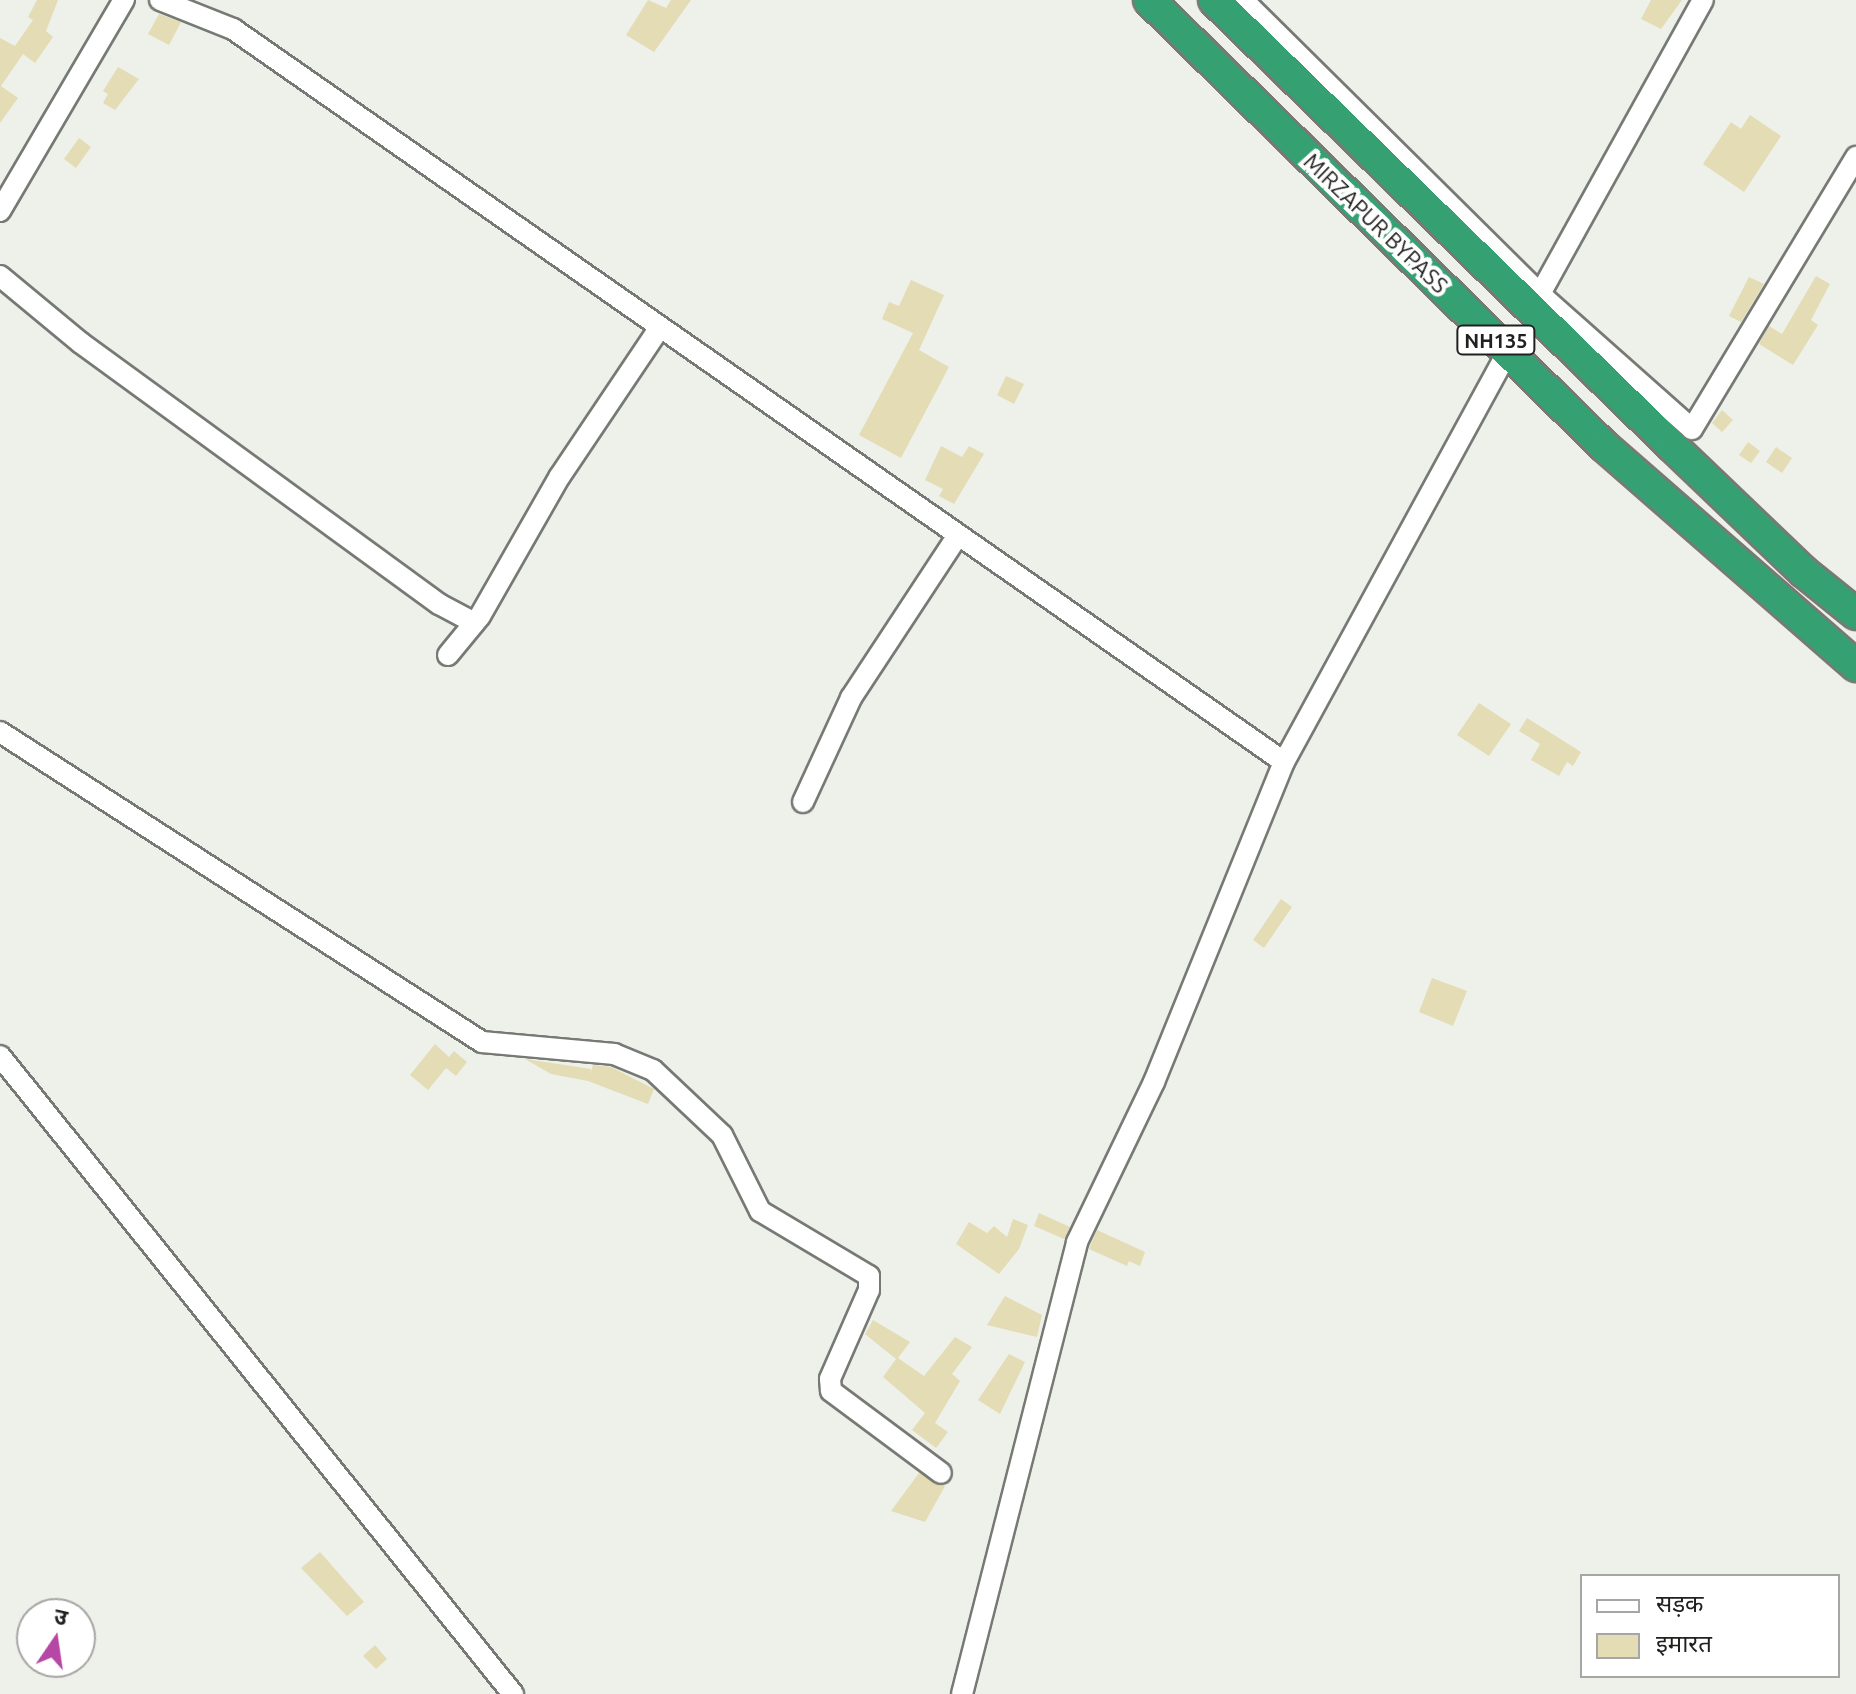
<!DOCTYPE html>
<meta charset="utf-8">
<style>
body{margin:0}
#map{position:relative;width:1856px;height:1694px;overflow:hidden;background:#edf1ea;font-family:Ubuntu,"Noto Sans Devanagari",sans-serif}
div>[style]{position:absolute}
.building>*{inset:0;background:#e3dcb4}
.roads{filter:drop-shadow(2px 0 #777a74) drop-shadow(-2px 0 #777a74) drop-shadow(0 2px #777a74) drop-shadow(0 -2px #777a74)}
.minor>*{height:20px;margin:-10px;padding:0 10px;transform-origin:10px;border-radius:10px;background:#fff}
.highway>*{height:30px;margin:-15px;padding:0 15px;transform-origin:15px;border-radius:15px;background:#35a173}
span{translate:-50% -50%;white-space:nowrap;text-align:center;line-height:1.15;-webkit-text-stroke:8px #fff;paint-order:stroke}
.shield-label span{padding:2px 6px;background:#fff;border:2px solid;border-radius:6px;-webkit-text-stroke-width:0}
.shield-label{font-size:20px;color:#20211f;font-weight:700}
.street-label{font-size:22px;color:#20211f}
.legend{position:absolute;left:1580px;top:1574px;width:260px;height:104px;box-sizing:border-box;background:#fff;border:2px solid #a6a6a5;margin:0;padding:10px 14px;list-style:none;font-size:24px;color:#20211f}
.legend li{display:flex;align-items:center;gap:16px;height:40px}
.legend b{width:40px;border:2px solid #a6a6a5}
.north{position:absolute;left:16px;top:1598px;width:80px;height:80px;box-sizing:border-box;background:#fff;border:2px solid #a6a6a5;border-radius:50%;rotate:13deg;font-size:22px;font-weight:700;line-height:32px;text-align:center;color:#20211f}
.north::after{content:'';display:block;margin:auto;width:28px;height:36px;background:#b647a4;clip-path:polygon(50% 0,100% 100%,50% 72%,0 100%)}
</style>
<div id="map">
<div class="building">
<div style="clip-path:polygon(37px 0,58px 0,46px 31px,53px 37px,35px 63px,23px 54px,1px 86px,18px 98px,0 123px,0 38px,15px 46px,33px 20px,28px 17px)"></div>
<div style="clip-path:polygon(648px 0,666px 8px,671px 0,691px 0,654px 52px,626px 35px)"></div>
<div style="clip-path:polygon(1651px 0,1682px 0,1661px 29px,1641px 19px)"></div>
<div style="clip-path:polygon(159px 14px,181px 22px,169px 45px,148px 34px)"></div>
<div style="clip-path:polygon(118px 67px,139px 79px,115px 110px,103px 103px,108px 94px,103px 91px)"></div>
<div style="clip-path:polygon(1750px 115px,1781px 136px,1744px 192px,1703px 164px,1731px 122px,1741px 129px)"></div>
<div style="clip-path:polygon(79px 138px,91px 147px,76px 168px,64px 159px)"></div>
<div style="clip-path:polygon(1816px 276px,1830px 284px,1811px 320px,1818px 325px,1793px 365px,1759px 344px,1769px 326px,1782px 334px)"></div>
<div style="clip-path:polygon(1749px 277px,1764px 284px,1741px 322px,1729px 316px)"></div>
<div style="clip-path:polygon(911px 280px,944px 295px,919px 350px,949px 367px,901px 458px,859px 435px,913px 333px,882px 319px,889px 302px,899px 306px)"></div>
<div style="clip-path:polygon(1006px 376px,1024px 384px,1014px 404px,997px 395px)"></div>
<div style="clip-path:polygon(1722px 410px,1733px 420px,1722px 432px,1712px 423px)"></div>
<div style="clip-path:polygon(1748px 442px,1760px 451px,1751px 463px,1739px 455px)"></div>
<div style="clip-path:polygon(941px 446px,962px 457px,969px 446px,984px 454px,954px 504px,939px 496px,943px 489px,925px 480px)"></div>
<div style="clip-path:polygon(1776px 447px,1792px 458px,1782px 473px,1766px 462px)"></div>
<div style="clip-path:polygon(1479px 703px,1511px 724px,1489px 756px,1457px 735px)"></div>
<div style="clip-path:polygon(1527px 718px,1581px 752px,1573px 766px,1567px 762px,1559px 776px,1531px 760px,1540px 744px,1519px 731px)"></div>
<div style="clip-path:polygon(1281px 899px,1292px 907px,1264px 948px,1253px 940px)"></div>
<div style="clip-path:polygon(1432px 978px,1467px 991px,1453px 1026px,1419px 1012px)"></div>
<div style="clip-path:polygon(435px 1044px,449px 1057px,454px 1051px,467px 1062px,456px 1076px,446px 1068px,428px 1090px,410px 1075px)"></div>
<div style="clip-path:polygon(525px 1059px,591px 1069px,590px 1075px,593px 1065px,611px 1067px,654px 1089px,648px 1104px,588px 1081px,551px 1074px)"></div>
<div style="clip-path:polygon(1039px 1213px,1070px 1227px,1064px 1239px,1034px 1226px)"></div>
<div style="clip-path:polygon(1013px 1219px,1028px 1225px,1019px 1249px,999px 1274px,956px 1244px,969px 1222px,987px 1233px,994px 1226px,1007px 1237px)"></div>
<div style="clip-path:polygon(1097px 1230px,1145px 1252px,1140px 1266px,1129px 1261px,1127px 1266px,1089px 1249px)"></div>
<div style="clip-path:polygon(1005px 1296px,1042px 1315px,1037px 1337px,987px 1325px)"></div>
<div style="clip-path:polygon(873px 1320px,910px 1342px,898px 1358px,924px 1376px,955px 1337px,972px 1347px,952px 1374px,960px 1381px,935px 1423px,948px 1432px,936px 1448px,912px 1430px,925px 1413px,883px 1377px,896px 1359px,865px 1334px)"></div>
<div style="clip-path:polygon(1009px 1354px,1025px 1362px,1000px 1414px,978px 1400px)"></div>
<div style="clip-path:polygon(919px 1473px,945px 1486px,925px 1522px,891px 1511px)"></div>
<div style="clip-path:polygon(320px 1552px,364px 1602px,347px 1616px,301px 1568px)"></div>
<div style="clip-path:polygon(375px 1645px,387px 1659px,376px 1669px,363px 1656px)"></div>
</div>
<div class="roads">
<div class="minor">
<div style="left:160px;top:0;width:79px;rotate:21.7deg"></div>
<div style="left:233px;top:29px;width:1281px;rotate:34.89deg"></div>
<div style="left:1243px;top:0;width:418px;rotate:44.7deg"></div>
<div style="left:1540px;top:294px;width:203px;rotate:41.6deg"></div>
<div style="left:1692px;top:429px;width:318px;rotate:-58.9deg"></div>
<div style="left:0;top:211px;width:245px;rotate:-59.6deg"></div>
<div style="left:0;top:276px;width:105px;rotate:39.6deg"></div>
<div style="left:81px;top:343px;width:443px;rotate:36.1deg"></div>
<div style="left:439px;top:604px;width:40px;rotate:28deg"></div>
<div style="left:1540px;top:294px;width:336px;rotate:-61deg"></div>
<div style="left:448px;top:655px;width:50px;rotate:-50.6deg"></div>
<div style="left:480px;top:616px;width:161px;rotate:-60.3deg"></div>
<div style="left:560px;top:476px;width:179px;rotate:-56.1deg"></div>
<div style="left:0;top:732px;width:573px;rotate:32.75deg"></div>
<div style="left:482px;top:1042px;width:133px;rotate:5.2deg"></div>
<div style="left:614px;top:1054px;width:42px;rotate:22.3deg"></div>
<div style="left:653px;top:1070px;width:95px;rotate:43.3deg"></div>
<div style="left:722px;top:1135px;width:85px;rotate:63.4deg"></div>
<div style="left:760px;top:1211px;width:127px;rotate:30.8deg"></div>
<div style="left:869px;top:1276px;width:14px;rotate:90deg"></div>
<div style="left:869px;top:1290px;width:97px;rotate:113.7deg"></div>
<div style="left:830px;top:1379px;width:12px;rotate:85deg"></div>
<div style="left:831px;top:1391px;width:137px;rotate:36.7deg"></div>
<div style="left:803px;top:802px;width:115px;rotate:-65.2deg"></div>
<div style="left:851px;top:698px;width:195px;rotate:-56.7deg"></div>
<div style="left:0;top:1056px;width:819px;rotate:51.2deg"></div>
<div style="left:962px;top:1694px;width:466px;rotate:-75.7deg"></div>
<div style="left:1077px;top:1242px;width:178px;rotate:-64.3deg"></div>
<div style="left:1154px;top:1082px;width:345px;rotate:-67.9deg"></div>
<div style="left:1284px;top:762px;width:467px;rotate:-61.4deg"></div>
</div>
<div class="highway">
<div style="left:1149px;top:0;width:637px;rotate:44.43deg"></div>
<div style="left:1604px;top:446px;width:335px;rotate:41.1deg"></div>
<div style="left:1214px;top:0;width:639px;rotate:44.24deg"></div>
<div style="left:1672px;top:446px;width:182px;rotate:43.7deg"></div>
<div style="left:1804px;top:572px;width:67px;rotate:38.9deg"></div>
</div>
</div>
<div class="shield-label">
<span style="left:1496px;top:340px">NH135</span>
</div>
<div class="street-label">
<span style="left:1376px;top:223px;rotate:44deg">MIRZAPUR BYPASS</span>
</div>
<ul class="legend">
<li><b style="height:10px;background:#fff"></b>सड़क</li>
<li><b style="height:22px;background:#e3dcb4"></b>इमारत</li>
</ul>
<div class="north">उ</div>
</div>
